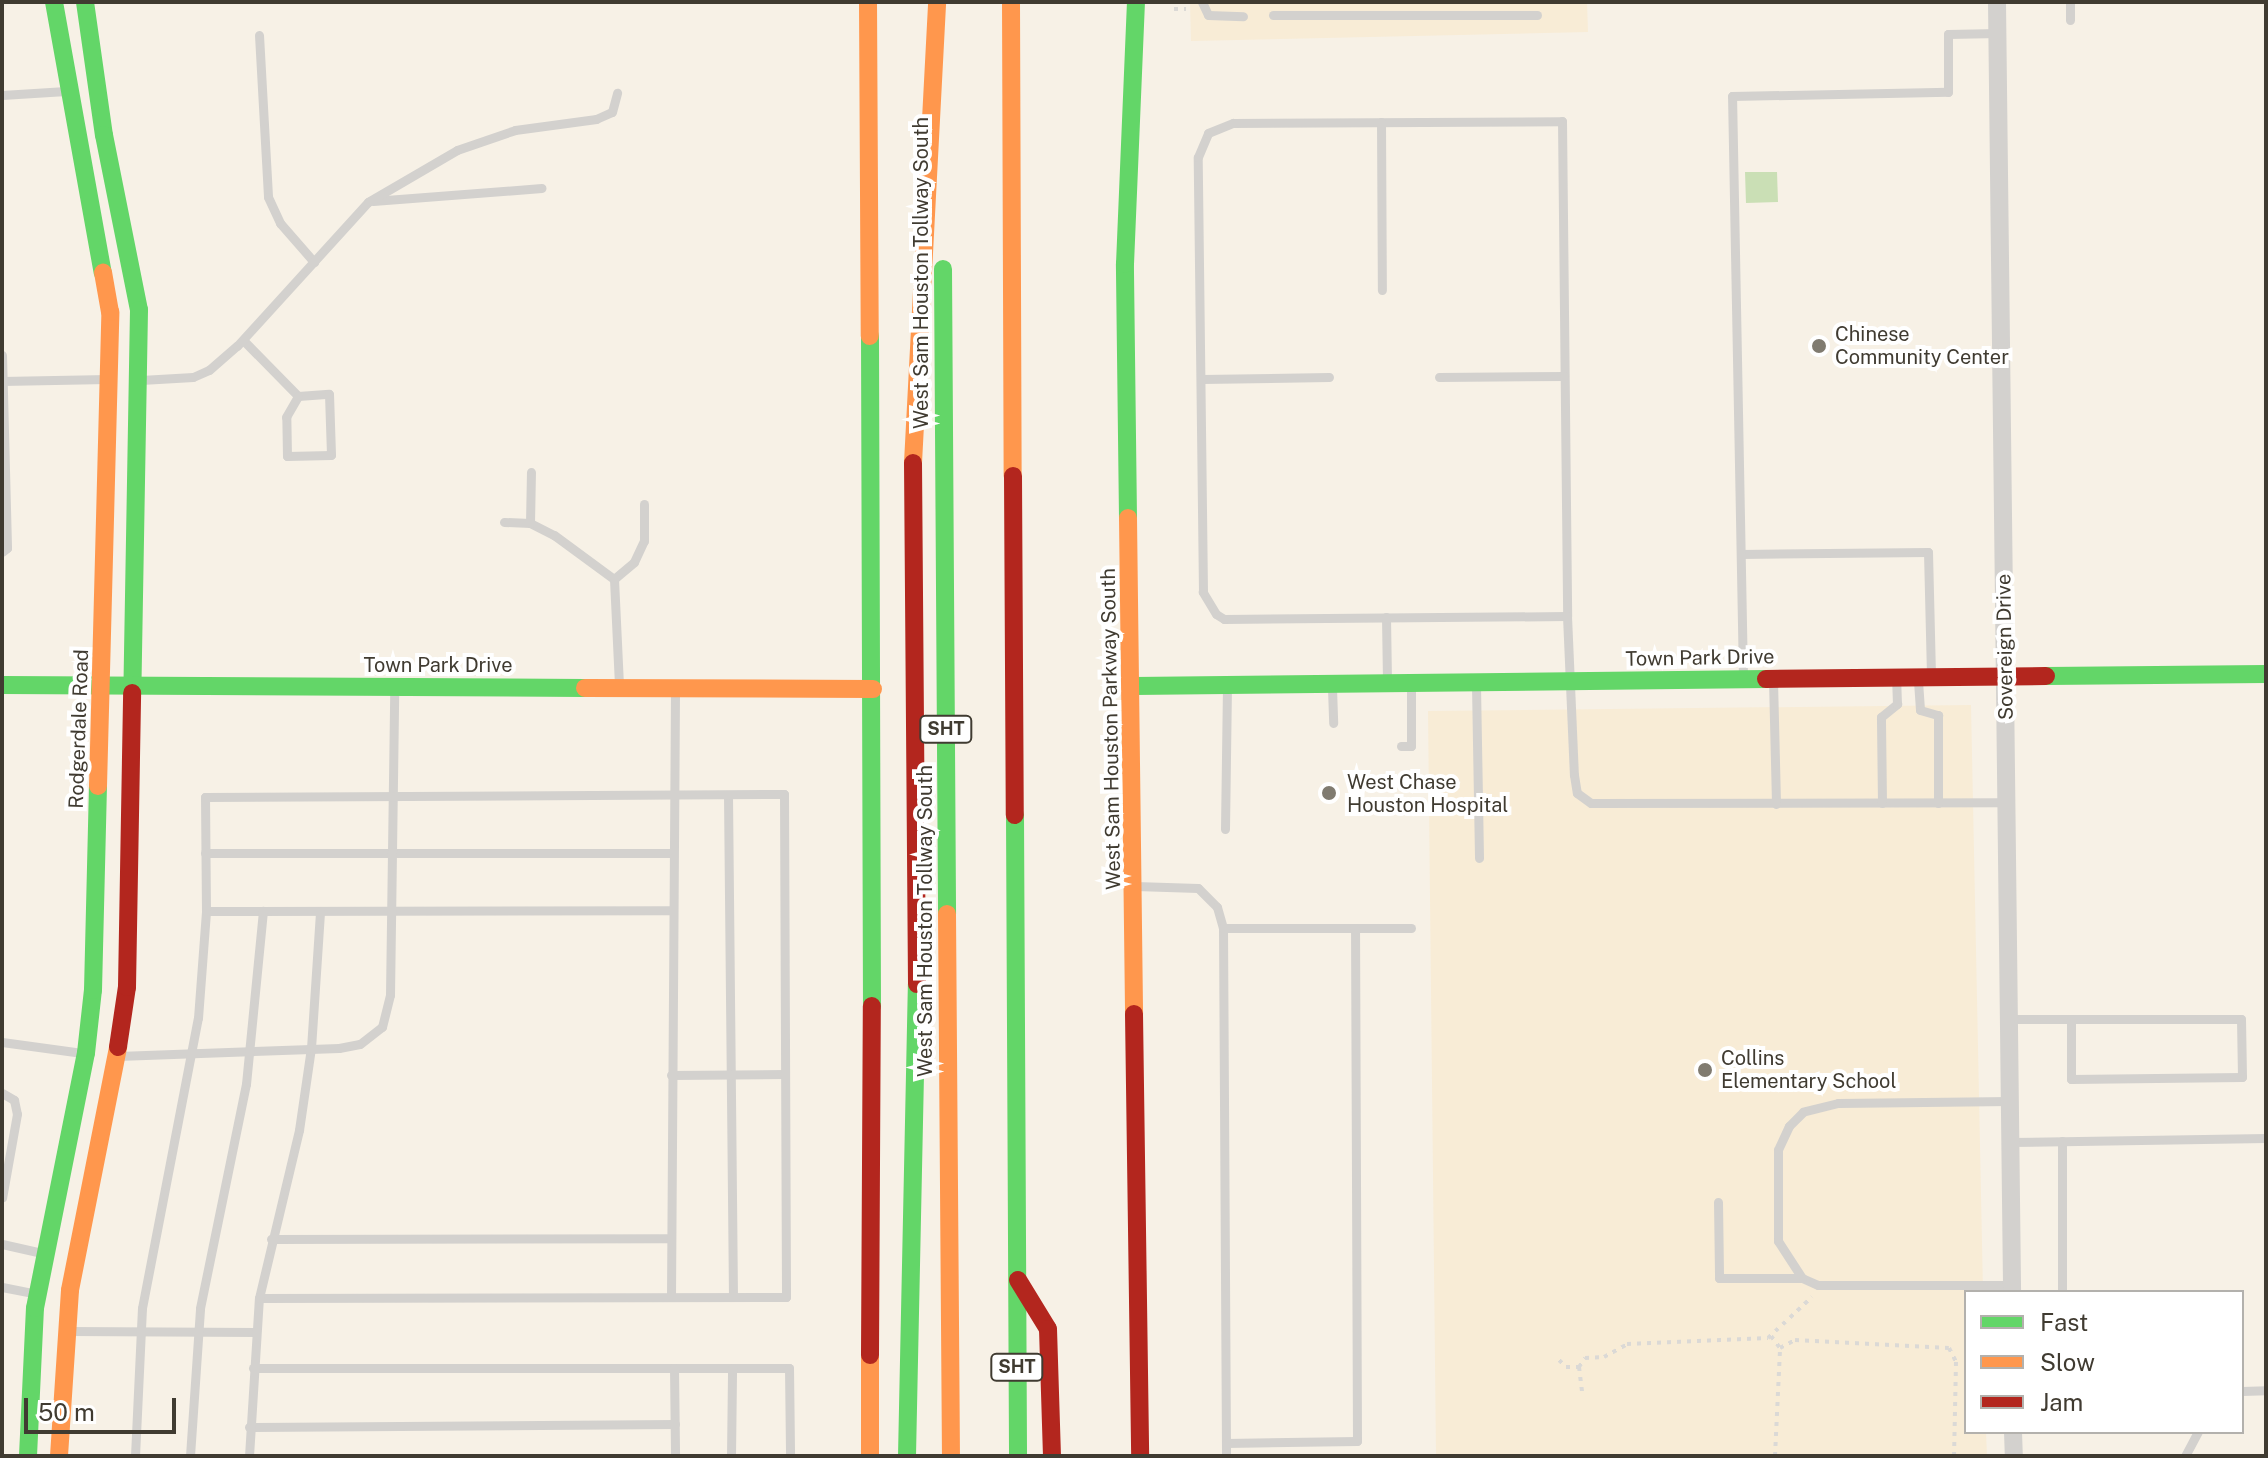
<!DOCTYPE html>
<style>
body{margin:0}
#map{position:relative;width:2268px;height:1458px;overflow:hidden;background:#f7f1e6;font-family:"Public Sans",sans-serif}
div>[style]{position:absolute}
.built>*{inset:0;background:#f8ecd6}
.green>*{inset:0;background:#cadfb5}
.path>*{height:4px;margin-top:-2px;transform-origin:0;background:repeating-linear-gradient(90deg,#dbd9d6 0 4px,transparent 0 10px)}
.lane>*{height:9px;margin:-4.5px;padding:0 4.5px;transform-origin:4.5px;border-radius:4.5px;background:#d3d1ce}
.street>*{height:18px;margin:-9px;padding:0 9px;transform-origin:9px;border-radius:9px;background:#d3d1ce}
.fast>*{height:18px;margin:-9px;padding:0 9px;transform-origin:9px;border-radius:9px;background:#63d668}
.slow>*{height:18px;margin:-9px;padding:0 9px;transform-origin:9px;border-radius:9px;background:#ff974d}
.jam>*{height:18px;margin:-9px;padding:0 9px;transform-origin:9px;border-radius:9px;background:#b3261e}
.dots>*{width:22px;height:22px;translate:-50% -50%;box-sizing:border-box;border:4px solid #fff;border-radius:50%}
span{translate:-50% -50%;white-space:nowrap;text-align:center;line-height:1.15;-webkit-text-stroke:8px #fff;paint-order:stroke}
.shield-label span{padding:2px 6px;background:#fff;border:2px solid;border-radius:6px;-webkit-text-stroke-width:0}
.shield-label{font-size:18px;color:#403b31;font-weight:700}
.street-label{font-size:20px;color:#403b31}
.poi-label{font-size:20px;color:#403b31}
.left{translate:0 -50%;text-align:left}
.frame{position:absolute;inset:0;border:4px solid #403b31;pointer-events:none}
.legend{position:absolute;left:1964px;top:1290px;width:280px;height:144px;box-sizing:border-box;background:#fff;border:2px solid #b3b1ad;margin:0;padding:10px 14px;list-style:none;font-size:24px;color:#403b31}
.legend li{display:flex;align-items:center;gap:16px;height:40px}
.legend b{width:40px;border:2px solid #b3b1ad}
.scale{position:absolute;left:24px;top:1398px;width:152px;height:36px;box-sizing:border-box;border:4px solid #403b31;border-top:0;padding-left:10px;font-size:24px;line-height:28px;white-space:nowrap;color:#403b31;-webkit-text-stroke:6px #fff;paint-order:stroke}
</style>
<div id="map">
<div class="built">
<div style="clip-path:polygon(1190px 2px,1587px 2px,1588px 32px,1191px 41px)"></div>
<div style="clip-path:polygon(1971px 705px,1983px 1292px,1966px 1292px,1966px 1432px,1986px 1432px,1987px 1456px,1436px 1456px,1428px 711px)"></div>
</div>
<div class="green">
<div style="clip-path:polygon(1745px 172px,1777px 172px,1778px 202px,1746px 203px)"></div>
</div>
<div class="path">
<div style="left:1174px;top:9px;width:12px"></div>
<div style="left:1771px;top:1336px;width:15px;rotate:53deg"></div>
<div style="left:1780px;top:1348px;width:17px;rotate:-28deg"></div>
<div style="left:1795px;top:1340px;width:154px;rotate:3deg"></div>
<div style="left:1949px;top:1348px;width:16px;rotate:63deg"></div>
<div style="left:1956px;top:1362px;width:94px;rotate:91.2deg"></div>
<div style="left:1559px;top:1360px;width:10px;rotate:45deg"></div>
<div style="left:1566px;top:1367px;width:13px"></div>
<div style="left:1579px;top:1367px;width:25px;rotate:83deg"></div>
<div style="left:1579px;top:1367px;width:11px;rotate:-56deg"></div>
<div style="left:1585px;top:1358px;width:19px;rotate:-3deg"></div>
<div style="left:1604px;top:1357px;width:26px;rotate:-29deg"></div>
<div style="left:1627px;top:1344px;width:141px;rotate:-2.4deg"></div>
<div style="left:1768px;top:1338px;width:60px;rotate:-43deg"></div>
<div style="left:1775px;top:1456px;width:108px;rotate:-87.3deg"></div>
</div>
<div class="lane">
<div style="left:1202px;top:2px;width:14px;rotate:65deg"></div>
<div style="left:1208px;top:15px;width:35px;rotate:2deg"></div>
<div style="left:2070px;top:2px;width:18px;rotate:90deg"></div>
<div style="left:1273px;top:15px;width:264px"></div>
<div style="left:259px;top:35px;width:162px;rotate:86.8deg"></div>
<div style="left:268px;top:197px;width:29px;rotate:65deg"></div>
<div style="left:280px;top:223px;width:52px;rotate:48.9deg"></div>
<div style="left:2px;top:95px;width:64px;rotate:-3.6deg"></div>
<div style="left:1562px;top:121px;width:495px;rotate:89.4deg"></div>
<div style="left:1567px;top:616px;width:343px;rotate:179.5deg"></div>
<div style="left:1224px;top:619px;width:9px;rotate:-148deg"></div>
<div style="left:1216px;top:614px;width:26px;rotate:-121deg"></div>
<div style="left:1203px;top:592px;width:435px;rotate:-90.7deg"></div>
<div style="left:1198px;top:157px;width:26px;rotate:-67deg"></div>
<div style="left:1208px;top:133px;width:27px;rotate:-22deg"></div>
<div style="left:1233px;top:123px;width:329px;rotate:-0.3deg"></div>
<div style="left:1381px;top:122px;width:168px;rotate:89.7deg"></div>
<div style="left:373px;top:201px;width:169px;rotate:-4.4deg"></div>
<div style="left:243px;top:340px;width:78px;rotate:45.5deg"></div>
<div style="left:298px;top:396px;width:31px;rotate:-4deg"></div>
<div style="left:329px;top:394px;width:61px;rotate:88.1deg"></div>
<div style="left:331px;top:455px;width:44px;rotate:178.7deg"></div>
<div style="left:287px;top:456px;width:39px;rotate:-91deg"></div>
<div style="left:286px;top:417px;width:24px;rotate:-60deg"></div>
<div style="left:2px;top:355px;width:193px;rotate:88.5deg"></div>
<div style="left:7px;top:548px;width:6px;rotate:141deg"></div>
<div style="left:1439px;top:377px;width:125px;rotate:-0.5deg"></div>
<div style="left:1202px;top:379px;width:127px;rotate:-0.9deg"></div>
<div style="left:141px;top:380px;width:52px;rotate:-3.3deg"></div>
<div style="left:193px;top:377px;width:17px;rotate:-24deg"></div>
<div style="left:209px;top:370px;width:37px;rotate:-41deg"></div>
<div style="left:237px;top:346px;width:195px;rotate:-47.7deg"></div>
<div style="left:368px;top:202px;width:103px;rotate:-30.3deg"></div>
<div style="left:457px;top:150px;width:61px;rotate:-19deg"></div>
<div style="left:515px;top:130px;width:82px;rotate:-7.7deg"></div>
<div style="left:596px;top:119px;width:17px;rotate:-24deg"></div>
<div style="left:612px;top:112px;width:20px;rotate:-75deg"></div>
<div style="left:2px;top:381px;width:105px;rotate:-1.1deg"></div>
<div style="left:504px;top:522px;width:26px;rotate:2deg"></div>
<div style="left:530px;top:523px;width:27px;rotate:27deg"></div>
<div style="left:554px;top:535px;width:74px;rotate:36.3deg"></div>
<div style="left:614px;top:579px;width:105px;rotate:87.3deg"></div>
<div style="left:530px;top:523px;width:51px;rotate:-88.9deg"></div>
<div style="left:1741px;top:554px;width:187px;rotate:-0.6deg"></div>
<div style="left:1928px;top:552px;width:122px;rotate:88.6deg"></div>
<div style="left:614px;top:579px;width:26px;rotate:-40deg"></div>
<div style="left:634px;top:562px;width:23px;rotate:-65deg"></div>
<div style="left:644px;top:541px;width:37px;rotate:-90deg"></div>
<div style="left:1567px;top:616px;width:159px;rotate:87.5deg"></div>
<div style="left:1574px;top:775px;width:18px;rotate:81deg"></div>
<div style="left:1577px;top:793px;width:17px;rotate:36deg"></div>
<div style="left:1591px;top:803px;width:415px;rotate:-0.1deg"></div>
<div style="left:1386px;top:617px;width:65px;rotate:89.1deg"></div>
<div style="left:1743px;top:677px;width:581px;rotate:-91.08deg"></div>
<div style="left:1732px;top:96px;width:216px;rotate:-1.1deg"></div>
<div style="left:1948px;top:92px;width:58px;rotate:-90deg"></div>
<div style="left:1948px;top:34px;width:50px;rotate:-1.1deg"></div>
<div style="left:1773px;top:680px;width:124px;rotate:88.6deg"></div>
<div style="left:1918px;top:681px;width:29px;rotate:86deg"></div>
<div style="left:1920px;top:710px;width:19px;rotate:16deg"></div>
<div style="left:1938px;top:715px;width:88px;rotate:90deg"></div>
<div style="left:1476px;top:685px;width:173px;rotate:89deg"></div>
<div style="left:1332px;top:688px;width:35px;rotate:88deg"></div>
<div style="left:1401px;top:746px;width:10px"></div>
<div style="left:1411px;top:746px;width:59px;rotate:-90deg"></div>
<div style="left:728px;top:795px;width:502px;rotate:89.43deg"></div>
<div style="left:1882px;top:803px;width:86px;rotate:-90.7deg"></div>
<div style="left:1881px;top:717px;width:21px;rotate:-39deg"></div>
<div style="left:1897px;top:704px;width:24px;rotate:-92deg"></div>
<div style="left:1225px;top:829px;width:140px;rotate:-89.2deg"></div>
<div style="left:205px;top:853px;width:467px"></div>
<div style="left:1135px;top:886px;width:63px;rotate:1.8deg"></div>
<div style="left:1198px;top:888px;width:27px;rotate:45deg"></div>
<div style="left:1217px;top:907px;width:22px;rotate:74deg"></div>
<div style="left:1223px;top:928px;width:528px;rotate:89.67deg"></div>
<div style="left:206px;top:911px;width:466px;rotate:-0.1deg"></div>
<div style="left:1223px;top:928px;width:188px"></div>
<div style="left:2009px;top:1019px;width:232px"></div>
<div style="left:2241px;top:1019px;width:58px;rotate:89deg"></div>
<div style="left:2242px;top:1077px;width:171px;rotate:179.3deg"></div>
<div style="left:2071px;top:1079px;width:60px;rotate:-90deg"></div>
<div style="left:2px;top:1042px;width:81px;rotate:7.8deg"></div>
<div style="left:118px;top:1056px;width:221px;rotate:-2.1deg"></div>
<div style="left:339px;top:1048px;width:21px;rotate:-11deg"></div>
<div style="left:360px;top:1044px;width:28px;rotate:-38deg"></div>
<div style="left:382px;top:1027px;width:33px;rotate:-76deg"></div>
<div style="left:390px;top:995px;width:304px;rotate:-89.2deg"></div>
<div style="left:671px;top:1075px;width:114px;rotate:-0.5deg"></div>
<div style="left:2px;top:1093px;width:14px;rotate:30deg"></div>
<div style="left:14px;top:1100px;width:14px;rotate:78deg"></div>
<div style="left:17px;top:1114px;width:85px;rotate:100.1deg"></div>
<div style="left:2010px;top:1101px;width:172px;rotate:179.3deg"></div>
<div style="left:1838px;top:1103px;width:36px;rotate:166deg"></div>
<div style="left:1803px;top:1112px;width:20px;rotate:135deg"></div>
<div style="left:1789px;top:1126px;width:26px;rotate:115deg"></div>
<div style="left:1778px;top:1150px;width:91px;rotate:90deg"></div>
<div style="left:1778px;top:1241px;width:44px;rotate:57deg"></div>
<div style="left:1802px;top:1278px;width:17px;rotate:24deg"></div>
<div style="left:1818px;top:1285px;width:194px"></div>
<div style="left:2062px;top:1141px;width:151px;rotate:90deg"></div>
<div style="left:2010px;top:1142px;width:256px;rotate:-0.9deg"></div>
<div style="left:1718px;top:1202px;width:76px;rotate:89.2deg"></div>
<div style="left:1719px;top:1278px;width:83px"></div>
<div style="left:271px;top:1239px;width:400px;rotate:-0.1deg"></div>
<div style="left:2px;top:1244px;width:41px;rotate:12.7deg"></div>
<div style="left:2px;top:1287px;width:33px;rotate:11deg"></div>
<div style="left:671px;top:1297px;width:605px;rotate:-89.62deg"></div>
<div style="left:69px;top:1331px;width:187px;rotate:0.3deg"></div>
<div style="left:253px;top:1368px;width:536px"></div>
<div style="left:789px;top:1368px;width:88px;rotate:89.3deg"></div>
<div style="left:674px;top:1368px;width:88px;rotate:89.3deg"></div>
<div style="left:2242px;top:1391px;width:24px;rotate:-2deg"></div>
<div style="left:249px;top:1427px;width:426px;rotate:-0.4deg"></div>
<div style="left:1226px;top:1443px;width:131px;rotate:-0.9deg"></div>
<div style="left:1357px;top:1441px;width:513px;rotate:-90.22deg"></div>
<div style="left:135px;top:1456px;width:148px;rotate:-87.3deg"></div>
<div style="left:142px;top:1308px;width:295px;rotate:-79.1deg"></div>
<div style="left:198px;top:1018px;width:107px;rotate:-85.7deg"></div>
<div style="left:206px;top:911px;width:114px;rotate:-90.5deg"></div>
<div style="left:205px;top:797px;width:579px;rotate:-0.3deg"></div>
<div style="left:784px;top:794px;width:503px;rotate:89.77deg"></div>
<div style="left:786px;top:1297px;width:527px;rotate:179.89deg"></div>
<div style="left:190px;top:1456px;width:148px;rotate:-86.1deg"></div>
<div style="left:200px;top:1308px;width:229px;rotate:-78.4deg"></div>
<div style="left:246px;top:1084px;width:174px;rotate:-84.4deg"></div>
<div style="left:249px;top:1456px;width:158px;rotate:-86.4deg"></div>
<div style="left:259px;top:1298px;width:173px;rotate:-76.6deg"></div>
<div style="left:299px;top:1130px;width:83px;rotate:-81.7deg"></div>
<div style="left:311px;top:1048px;width:137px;rotate:-86.2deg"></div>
<div style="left:731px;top:1456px;width:88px;rotate:-89.3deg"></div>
<div style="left:2185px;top:1456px;width:27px;rotate:-62deg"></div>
</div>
<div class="street">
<div style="left:1997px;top:2px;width:1290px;rotate:89.33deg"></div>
<div style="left:2013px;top:1432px;width:24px;rotate:88deg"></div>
</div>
<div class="fast">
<div style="left:54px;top:2px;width:275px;rotate:79.8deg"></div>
<div style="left:85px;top:2px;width:134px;rotate:81.9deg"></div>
<div style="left:104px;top:135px;width:178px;rotate:78.7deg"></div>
<div style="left:139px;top:310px;width:383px;rotate:91deg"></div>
<div style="left:943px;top:269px;width:645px;rotate:89.64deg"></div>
<div style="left:870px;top:336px;width:670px;rotate:89.83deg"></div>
<div style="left:1128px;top:518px;width:254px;rotate:-90.7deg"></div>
<div style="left:1125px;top:264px;width:262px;rotate:-87.6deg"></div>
<div style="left:2046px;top:676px;width:220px;rotate:-0.5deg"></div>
<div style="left:2px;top:685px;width:583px;rotate:0.29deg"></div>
<div style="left:1134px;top:686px;width:632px;rotate:-0.63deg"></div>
<div style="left:1015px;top:815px;width:641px;rotate:89.73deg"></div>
<div style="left:28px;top:1456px;width:148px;rotate:-87.3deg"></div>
<div style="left:35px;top:1308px;width:260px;rotate:-78.7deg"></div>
<div style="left:86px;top:1053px;width:63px;rotate:-83.7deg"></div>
<div style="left:93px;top:990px;width:204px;rotate:-88.6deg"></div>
<div style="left:907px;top:1456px;width:472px;rotate:-88.8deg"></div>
</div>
<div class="slow">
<div style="left:868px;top:2px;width:334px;rotate:89.7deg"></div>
<div style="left:1011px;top:2px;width:474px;rotate:89.8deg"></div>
<div style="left:913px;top:463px;width:462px;rotate:-87deg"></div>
<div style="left:1128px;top:518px;width:496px;rotate:89.3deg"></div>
<div style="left:585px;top:688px;width:288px;rotate:0.2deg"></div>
<div style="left:98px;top:786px;width:474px;rotate:-88.5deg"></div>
<div style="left:110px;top:312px;width:40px;rotate:-100deg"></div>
<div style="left:947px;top:914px;width:542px;rotate:89.58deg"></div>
<div style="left:59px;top:1456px;width:166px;rotate:-86.2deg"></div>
<div style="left:70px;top:1290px;width:248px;rotate:-78.8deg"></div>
<div style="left:870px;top:1456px;width:101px;rotate:-90deg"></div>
</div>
<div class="jam">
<div style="left:913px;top:463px;width:521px;rotate:89.56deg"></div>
<div style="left:1013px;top:476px;width:339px;rotate:89.7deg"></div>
<div style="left:1766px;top:679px;width:280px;rotate:-0.6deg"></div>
<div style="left:1134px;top:1014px;width:442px;rotate:89.2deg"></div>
<div style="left:118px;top:1047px;width:61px;rotate:-81.5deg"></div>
<div style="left:127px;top:987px;width:294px;rotate:-89deg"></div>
<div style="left:1018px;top:1280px;width:57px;rotate:58.5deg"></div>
<div style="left:1048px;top:1329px;width:127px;rotate:88.2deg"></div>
<div style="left:870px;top:1355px;width:349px;rotate:-89.7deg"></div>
</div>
<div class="dots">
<div style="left:1819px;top:346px;background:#807b70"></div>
<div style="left:1329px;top:793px;background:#807b70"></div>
<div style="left:1705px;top:1070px;background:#807b70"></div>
</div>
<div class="shield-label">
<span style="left:946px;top:729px">SHT</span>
<span style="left:1017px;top:1367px">SHT</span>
</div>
<div class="street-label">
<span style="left:921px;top:273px;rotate:-90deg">West Sam Houston Tollway South</span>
<span style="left:2005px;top:647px;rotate:-91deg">Sovereign Drive</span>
<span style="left:1700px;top:658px;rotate:-1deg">Town Park Drive</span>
<span style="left:438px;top:665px">Town Park Drive</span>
<span style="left:79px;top:729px;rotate:-88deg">Rodgerdale Road</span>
<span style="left:1111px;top:729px;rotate:-91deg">West Sam Houston Parkway South</span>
<span style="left:925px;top:921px;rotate:-90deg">West Sam Houston Tollway South</span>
</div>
<div class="poi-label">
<span class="left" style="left:1835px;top:346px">Chinese<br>Community Center</span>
<span class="left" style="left:1347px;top:794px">West Chase<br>Houston Hospital</span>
<span class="left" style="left:1721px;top:1070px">Collins<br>Elementary School</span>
</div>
<div class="frame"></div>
<ul class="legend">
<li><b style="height:10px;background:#63d668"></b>Fast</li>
<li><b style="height:10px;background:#ff974d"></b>Slow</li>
<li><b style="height:10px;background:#b3261e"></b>Jam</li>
</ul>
<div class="scale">50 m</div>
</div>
